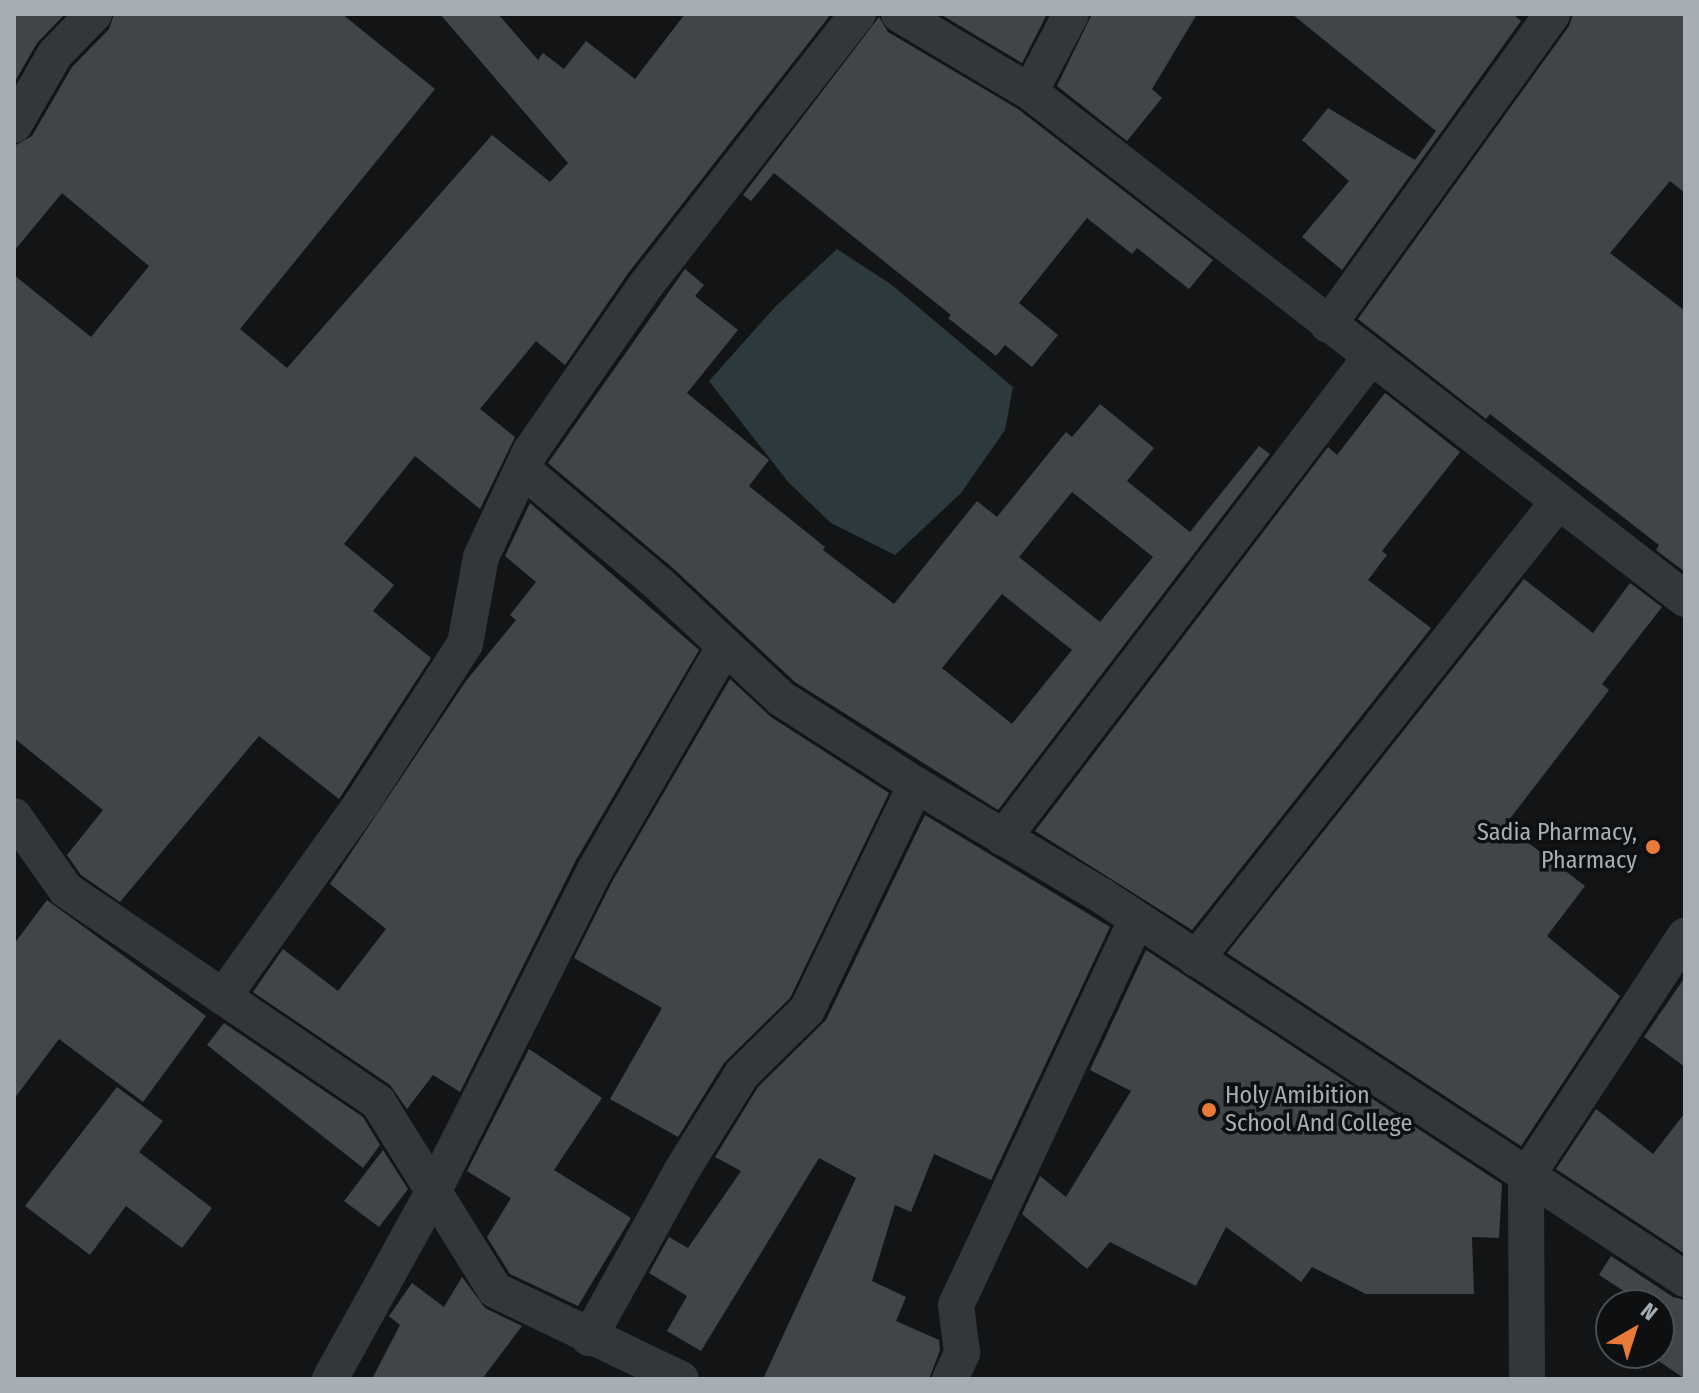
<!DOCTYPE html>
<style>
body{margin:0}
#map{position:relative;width:1699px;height:1393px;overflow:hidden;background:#131415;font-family:"Fira Sans Condensed",sans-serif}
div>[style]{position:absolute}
.water>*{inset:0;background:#2d3a3d}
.building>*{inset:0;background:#424548}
.street>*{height:36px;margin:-18px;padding:0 18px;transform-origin:18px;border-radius:18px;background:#34373a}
.dots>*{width:22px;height:22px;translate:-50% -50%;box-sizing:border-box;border:4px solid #0e0f10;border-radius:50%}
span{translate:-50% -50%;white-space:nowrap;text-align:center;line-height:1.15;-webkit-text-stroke:7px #0e0f10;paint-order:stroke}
.poi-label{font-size:24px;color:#a5aeb5}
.right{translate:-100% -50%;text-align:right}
.left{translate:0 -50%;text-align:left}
.frame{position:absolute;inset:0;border:16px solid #a5aeb5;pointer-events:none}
.north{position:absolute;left:1595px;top:1289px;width:80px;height:80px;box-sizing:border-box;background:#0e0f10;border:2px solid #4a4f52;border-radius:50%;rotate:39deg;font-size:22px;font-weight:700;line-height:32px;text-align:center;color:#a5aeb5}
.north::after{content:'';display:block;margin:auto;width:28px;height:36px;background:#e97a37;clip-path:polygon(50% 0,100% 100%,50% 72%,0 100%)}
</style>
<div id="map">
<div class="water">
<div style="clip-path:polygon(837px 249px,892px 285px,1013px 387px,1005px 430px,961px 493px,895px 555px,831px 523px,789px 483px,709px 381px,775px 307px)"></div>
</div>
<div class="building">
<div style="clip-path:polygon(14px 14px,65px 14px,37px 43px,14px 83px)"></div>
<div style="clip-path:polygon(114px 14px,342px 14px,435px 89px,240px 329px,287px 368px,492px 135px,550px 182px,568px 163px,440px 14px,498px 14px,538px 60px,543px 53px,564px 69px,586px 41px,635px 79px,685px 14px,831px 14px,629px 272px,565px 365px,536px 341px,480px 409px,515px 437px,480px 509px,415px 456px,344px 544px,394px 585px,373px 611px,431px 658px,339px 799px,259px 736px,120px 902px,81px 875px,67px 855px,103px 810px,14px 738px,14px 275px,91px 337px,149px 266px,62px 193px,14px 251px,14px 146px,32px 136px,72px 67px,109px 29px)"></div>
<div style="clip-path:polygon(940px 14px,1047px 14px,1022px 63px)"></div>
<div style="clip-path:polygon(1092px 14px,1197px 14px,1152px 89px,1162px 98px,1127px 141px,1057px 86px)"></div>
<div style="clip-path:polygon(1292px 14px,1513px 14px,1521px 21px,1342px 270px,1302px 237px,1349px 181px,1302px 140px,1328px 108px,1415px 160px,1436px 131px)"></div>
<div style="clip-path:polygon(1573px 14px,1685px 14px,1685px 193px,1670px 181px,1610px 253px,1685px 311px,1685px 572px,1656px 550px,1659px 545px,1490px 414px,1486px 419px,1358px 319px,1569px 26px)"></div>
<div style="clip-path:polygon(879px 17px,888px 32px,1018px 109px,1213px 260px,1189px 289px,1137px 248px,1132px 254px,1087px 218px,1019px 303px,1058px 335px,1032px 367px,1005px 345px,996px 356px,948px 318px,951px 315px,774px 173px,751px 201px,743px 195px)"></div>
<div style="clip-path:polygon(evenodd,685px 269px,704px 285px,695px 296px,738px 330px,687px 393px,769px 460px,749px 486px,825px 547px,823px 550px,894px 604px,977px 501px,997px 517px,1066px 432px,1072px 437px,1100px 404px,1154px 448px,1127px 481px,1190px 532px,1259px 446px,1270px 454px,998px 810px,795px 682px,674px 569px,548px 463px,685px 269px,1072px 492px,1153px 557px,1100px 622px,1019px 557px,1072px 492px,685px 269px,1002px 594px,1072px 650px,1012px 724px,942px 668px,1002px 594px)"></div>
<div style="clip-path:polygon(1385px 393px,1460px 452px,1382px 551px,1387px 555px,1368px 580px,1431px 628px,1192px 930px,1035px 831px,1328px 447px,1337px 455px)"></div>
<div style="clip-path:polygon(530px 503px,699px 650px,576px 860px,460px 1092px,433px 1075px,407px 1109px,390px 1085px,253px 992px,283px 949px,338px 991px,386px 929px,330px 884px,466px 681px,516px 620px,510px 615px,536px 582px,505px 556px)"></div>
<div style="clip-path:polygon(1524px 579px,1593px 633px,1630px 583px,1662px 607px,1602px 684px,1609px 690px,1505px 825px,1585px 886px,1547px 936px,1620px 996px,1521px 1146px,1227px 953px)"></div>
<div style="clip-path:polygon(730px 679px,771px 717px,889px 793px,790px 998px,724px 1063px,678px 1137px,610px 1099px,662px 1008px,574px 958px,613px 880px)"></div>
<div style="clip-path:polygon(925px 815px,1110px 927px,991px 1180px,934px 1154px,911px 1212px,895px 1205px,872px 1281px,906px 1297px,896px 1321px,939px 1340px,940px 1350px,929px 1379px,763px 1379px,856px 1178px,819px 1158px,701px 1351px,667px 1331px,687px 1296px,649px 1273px,669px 1237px,688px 1248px,741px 1171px,715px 1157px,758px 1087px,826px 1020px)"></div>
<div style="clip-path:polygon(47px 900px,206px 1016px,143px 1102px,59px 1039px,14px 1099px,14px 944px)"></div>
<div style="clip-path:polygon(1146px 950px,1502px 1184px,1499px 1238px,1472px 1237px,1474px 1294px,1366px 1294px,1312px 1267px,1301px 1282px,1226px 1227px,1196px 1286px,1110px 1242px,1087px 1269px,1022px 1214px,1040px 1176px,1066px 1197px,1131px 1091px,1090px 1070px)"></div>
<div style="clip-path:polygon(1685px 977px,1685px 1067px,1644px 1037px)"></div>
<div style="clip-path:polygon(224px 1023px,363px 1117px,380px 1145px,363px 1168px,207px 1045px)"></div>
<div style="clip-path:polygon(529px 1049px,602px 1098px,554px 1170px,631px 1218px,578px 1306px,510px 1274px,487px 1237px,511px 1198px,467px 1171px)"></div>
<div style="clip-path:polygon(117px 1087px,163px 1121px,139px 1152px,212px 1208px,182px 1248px,126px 1206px,90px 1255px,25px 1206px)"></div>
<div style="clip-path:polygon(1596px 1109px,1653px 1154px,1685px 1113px,1685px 1254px,1556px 1169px)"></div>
<div style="clip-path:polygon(383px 1150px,408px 1189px,379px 1227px,344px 1201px)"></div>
<div style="clip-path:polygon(1611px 1256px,1673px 1297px,1685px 1300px,1685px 1379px,1647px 1353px,1659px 1353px,1659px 1305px,1620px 1305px,1627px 1293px,1599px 1275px)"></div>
<div style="clip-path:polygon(462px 1277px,485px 1308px,522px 1326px,482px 1379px,372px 1379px,400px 1325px,389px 1316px,412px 1283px,444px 1307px)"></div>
</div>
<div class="street">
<div style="left:899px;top:14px;width:152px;rotate:30.8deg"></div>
<div style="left:1030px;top:92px;width:828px;rotate:37.74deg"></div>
<div style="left:1030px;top:92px;width:88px;rotate:-62.3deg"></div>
<div style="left:14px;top:125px;width:82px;rotate:-60deg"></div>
<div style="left:55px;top:54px;width:56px;rotate:-45.7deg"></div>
<div style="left:1328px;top:325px;width:383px;rotate:-54.2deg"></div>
<div style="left:522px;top:469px;width:180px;rotate:40deg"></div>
<div style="left:660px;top:585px;width:167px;rotate:43.1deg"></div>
<div style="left:782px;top:699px;width:159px;rotate:32.7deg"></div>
<div style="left:916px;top:785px;width:217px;rotate:30.8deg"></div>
<div style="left:1102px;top:896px;width:698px;rotate:33.3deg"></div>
<div style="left:14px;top:816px;width:90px;rotate:54.9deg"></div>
<div style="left:66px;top:890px;width:377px;rotate:34.2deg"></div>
<div style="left:378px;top:1102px;width:221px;rotate:58.1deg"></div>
<div style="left:495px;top:1290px;width:206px;rotate:25.6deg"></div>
<div style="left:1003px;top:838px;width:604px;rotate:-52.6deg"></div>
<div style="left:1196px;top:959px;width:583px;rotate:-51.62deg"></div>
<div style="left:223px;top:997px;width:239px;rotate:-54.4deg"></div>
<div style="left:362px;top:803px;width:189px;rotate:-57.1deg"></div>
<div style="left:465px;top:644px;width:88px;rotate:-79.6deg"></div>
<div style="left:481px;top:557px;width:116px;rotate:-65deg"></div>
<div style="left:530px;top:452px;width:203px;rotate:-55.2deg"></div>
<div style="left:646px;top:285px;width:344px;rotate:-52deg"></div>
<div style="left:589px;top:1338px;width:192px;rotate:-61deg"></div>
<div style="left:682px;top:1170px;width:113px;rotate:-58deg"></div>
<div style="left:742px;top:1074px;width:91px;rotate:-44.6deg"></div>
<div style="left:807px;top:1010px;width:250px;rotate:-64.2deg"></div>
<div style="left:330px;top:1379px;width:211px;rotate:-61.1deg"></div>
<div style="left:432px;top:1194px;width:363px;rotate:-63.3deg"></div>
<div style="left:595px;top:870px;width:259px;rotate:-59.9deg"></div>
<div style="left:950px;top:1379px;width:29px;rotate:-65deg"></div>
<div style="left:962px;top:1353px;width:48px;rotate:-97.1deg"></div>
<div style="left:956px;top:1305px;width:426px;rotate:-64.9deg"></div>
<div style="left:1527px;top:1379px;width:202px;rotate:-90.3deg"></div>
<div style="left:1526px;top:1177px;width:289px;rotate:-56.6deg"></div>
</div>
<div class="dots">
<div style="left:1653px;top:847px;background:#e97a37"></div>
<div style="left:1209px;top:1110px;background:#e97a37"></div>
</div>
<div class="poi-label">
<span class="right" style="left:1637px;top:847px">Sadia Pharmacy,<br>Pharmacy</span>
<span class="left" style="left:1225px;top:1110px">Holy Amibition<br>School And College</span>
</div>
<div class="frame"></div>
<div class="north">N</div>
</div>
